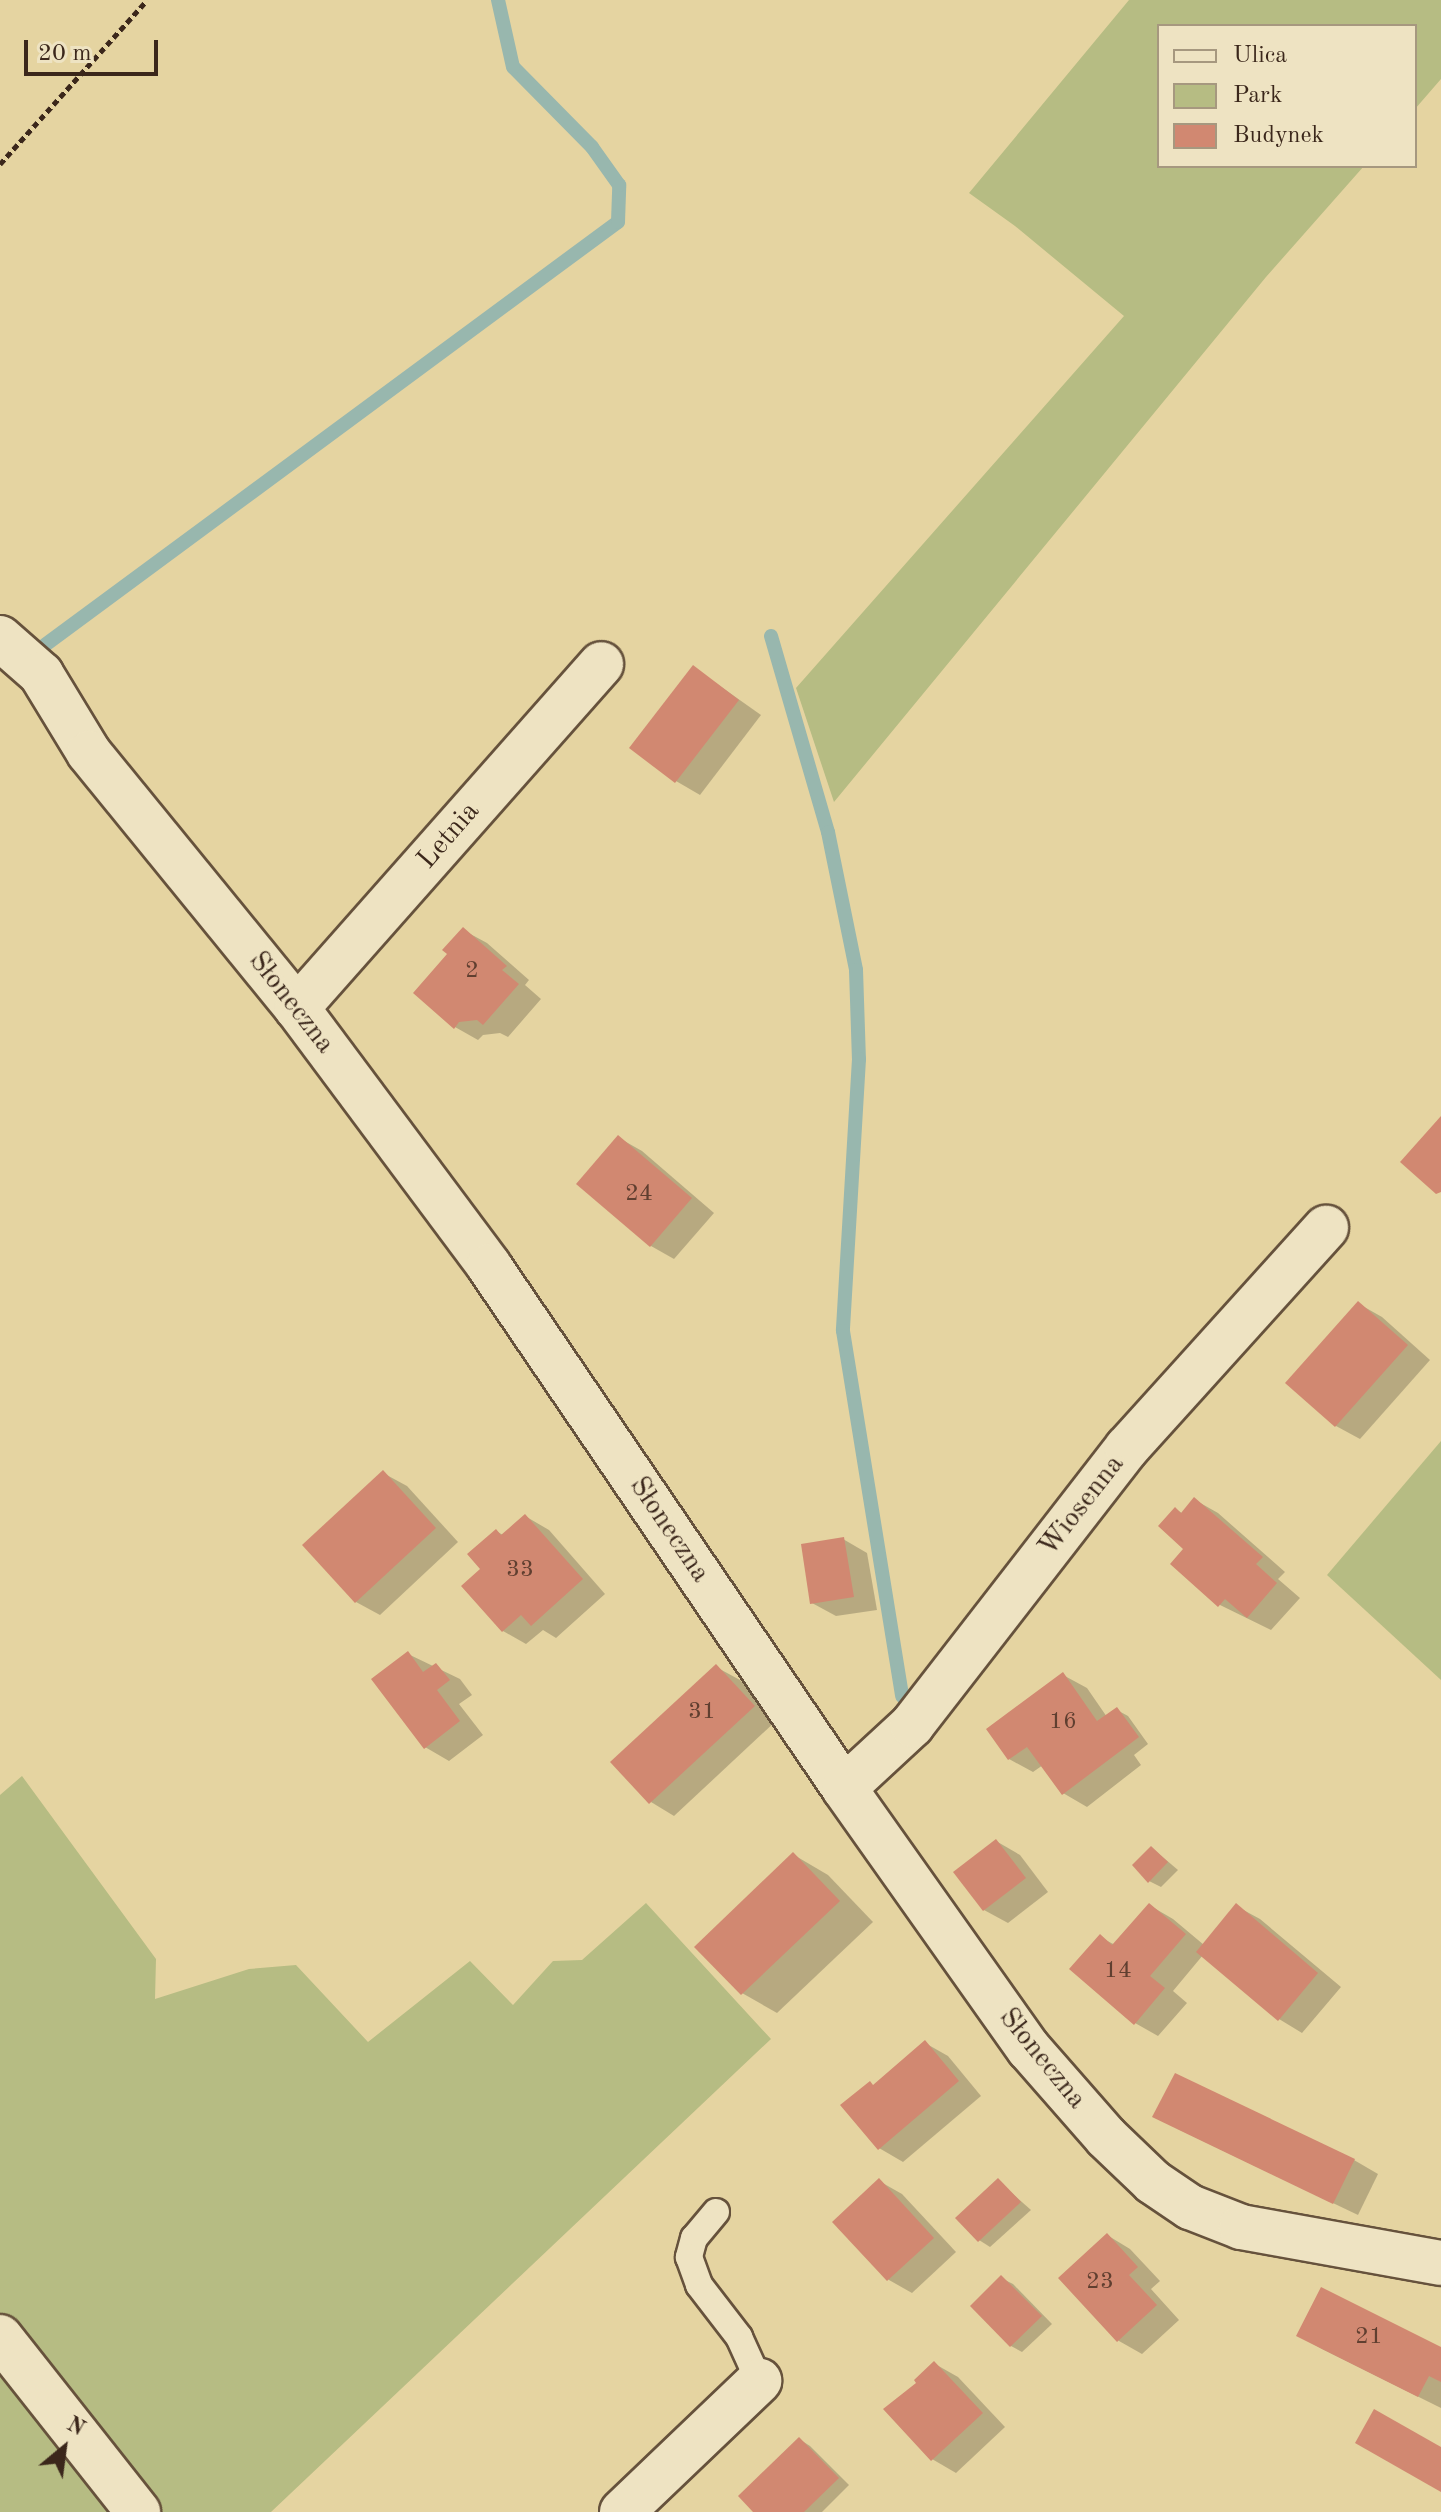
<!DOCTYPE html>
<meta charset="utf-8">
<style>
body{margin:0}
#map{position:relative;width:1441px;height:2512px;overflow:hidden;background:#e5d4a1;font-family:"Old Standard TT",serif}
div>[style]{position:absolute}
.green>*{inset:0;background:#b6bc83}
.shadow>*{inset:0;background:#0003}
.stream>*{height:14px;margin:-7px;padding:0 7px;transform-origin:7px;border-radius:7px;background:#98b7ae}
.building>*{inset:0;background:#d18871}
.path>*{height:5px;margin-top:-2.5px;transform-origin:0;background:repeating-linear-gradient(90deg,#3b271b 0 6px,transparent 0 10px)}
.roads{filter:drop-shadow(2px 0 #66523c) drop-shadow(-2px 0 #66523c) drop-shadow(0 2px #66523c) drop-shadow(0 -2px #66523c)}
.lane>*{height:26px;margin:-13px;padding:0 13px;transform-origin:13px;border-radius:13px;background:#eee3c2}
.street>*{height:44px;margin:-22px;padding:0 22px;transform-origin:22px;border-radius:22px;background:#eee3c2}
span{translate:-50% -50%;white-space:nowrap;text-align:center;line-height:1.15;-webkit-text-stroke:8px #eee3c2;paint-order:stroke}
.number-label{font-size:24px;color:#603f30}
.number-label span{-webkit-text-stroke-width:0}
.street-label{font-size:28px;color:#3b271b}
.legend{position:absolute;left:1157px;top:24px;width:260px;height:144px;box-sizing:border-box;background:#eee3c2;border:2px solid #a6987f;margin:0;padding:10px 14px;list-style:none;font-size:24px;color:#3b271b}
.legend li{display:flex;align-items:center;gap:16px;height:40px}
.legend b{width:40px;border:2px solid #a6987f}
.north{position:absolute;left:24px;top:2408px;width:80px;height:80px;-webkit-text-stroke:6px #eee3c2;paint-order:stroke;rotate:29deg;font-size:22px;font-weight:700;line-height:32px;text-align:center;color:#3b271b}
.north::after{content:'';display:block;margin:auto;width:28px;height:36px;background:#3b271b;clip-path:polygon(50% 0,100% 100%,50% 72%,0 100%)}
.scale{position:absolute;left:24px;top:40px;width:134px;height:36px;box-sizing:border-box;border:4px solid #3b271b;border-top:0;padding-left:10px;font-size:24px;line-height:28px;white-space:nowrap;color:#3b271b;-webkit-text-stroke:6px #eee3c2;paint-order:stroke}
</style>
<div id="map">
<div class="green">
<div style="clip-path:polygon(1129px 0,1441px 0,1441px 79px,1415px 109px,1415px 26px,1159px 26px,1159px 166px,1364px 166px,1266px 277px,834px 802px,796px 688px,1124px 316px,1015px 226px,969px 193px)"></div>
<div style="clip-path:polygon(1441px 1441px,1441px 1680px,1327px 1575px)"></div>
<div style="clip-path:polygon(22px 1776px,156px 1959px,155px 1999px,249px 1969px,296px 1965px,368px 2042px,470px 1961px,513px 2005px,553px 1961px,582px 1960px,646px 1903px,771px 2039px,271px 2512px,158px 2512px,0 2318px,0 1795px)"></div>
<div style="clip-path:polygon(0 2375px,114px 2512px,0 2512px)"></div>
</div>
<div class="shadow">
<div style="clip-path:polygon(693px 667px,761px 715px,700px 795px,676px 781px)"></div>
<div style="clip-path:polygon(463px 930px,487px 943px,529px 980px,525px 985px,541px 999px,508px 1037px,500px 1033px,483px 1035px,478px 1040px,455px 1027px,450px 954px)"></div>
<div style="clip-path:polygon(619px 1138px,642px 1151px,714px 1213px,674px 1259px,651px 1246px)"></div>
<div style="clip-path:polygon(1359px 1304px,1382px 1317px,1430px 1360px,1360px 1439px,1336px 1426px,1288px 1383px)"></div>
<div style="clip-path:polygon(383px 1473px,407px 1486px,458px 1542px,380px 1615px,356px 1602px)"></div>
<div style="clip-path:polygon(1195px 1500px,1218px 1513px,1285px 1572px,1278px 1579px,1300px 1598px,1271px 1630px,1220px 1605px,1186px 1549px,1176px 1509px,1183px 1514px)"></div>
<div style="clip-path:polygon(525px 1516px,549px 1530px,605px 1594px,556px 1638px,543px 1630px,526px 1644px,503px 1631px,483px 1570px,496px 1531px,503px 1535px)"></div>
<div style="clip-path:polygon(843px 1539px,867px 1553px,877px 1610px,836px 1616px,812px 1603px)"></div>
<div style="clip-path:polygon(408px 1654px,460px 1679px,472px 1695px,459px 1704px,483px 1735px,449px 1761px,425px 1747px)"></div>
<div style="clip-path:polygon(716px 1667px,740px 1680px,777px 1720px,674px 1816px,651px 1802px)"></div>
<div style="clip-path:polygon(1063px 1675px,1087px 1688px,1107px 1717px,1117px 1710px,1128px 1716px,1148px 1744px,1134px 1755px,1141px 1765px,1087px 1807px,1063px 1793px,1043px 1765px,1033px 1772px,1009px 1759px)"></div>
<div style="clip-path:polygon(996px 1841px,1020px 1855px,1048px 1892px,1008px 1923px,984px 1910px)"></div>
<div style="clip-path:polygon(1152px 1848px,1178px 1870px,1161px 1887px,1149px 1881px)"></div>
<div style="clip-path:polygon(794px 1855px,828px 1875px,873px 1922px,777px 2013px,742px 1993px)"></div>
<div style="clip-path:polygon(1149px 1905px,1173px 1919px,1204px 1945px,1236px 1906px,1260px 1919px,1341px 1987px,1302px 2033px,1279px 2019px,1203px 1955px,1173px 1991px,1187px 2003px,1158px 2036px,1135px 2023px,1100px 1937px,1115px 1945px)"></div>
<div style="clip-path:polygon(925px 2043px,948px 2056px,981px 2096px,903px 2162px,879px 2148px,874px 2086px)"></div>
<div style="clip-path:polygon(1178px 2129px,1354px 2160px,1378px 2174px,1358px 2215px)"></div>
<div style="clip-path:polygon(879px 2181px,902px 2194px,956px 2252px,912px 2293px,889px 2280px,835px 2222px)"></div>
<div style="clip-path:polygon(998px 2181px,1031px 2210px,990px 2247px,979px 2240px)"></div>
<div style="clip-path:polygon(1107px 2235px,1130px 2249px,1160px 2281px,1151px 2289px,1179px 2320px,1142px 2354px,1119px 2341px,1061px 2278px)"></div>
<div style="clip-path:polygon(1001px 2278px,1013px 2284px,1052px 2324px,1022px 2352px,1011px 2346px)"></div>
<div style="clip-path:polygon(1299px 2336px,1441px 2349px,1441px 2408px,1322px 2349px)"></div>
<div style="clip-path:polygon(935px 2364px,958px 2377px,1005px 2427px,956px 2473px,932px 2459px,919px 2384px)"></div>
<div style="clip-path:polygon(799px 2439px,810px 2446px,849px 2485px,822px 2512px,756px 2512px)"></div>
</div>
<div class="stream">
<div style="left:771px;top:636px;width:204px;rotate:73.8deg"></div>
<div style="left:828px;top:832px;width:141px;rotate:78.5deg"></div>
<div style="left:856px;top:970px;width:89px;rotate:88.1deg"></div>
<div style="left:859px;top:1059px;width:272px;rotate:93.4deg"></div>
<div style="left:843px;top:1331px;width:370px;rotate:80.8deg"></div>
<div style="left:45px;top:645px;width:712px;rotate:-36.44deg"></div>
<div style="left:618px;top:222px;width:37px;rotate:-88deg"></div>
<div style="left:619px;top:185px;width:47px;rotate:-125.4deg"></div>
<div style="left:592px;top:147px;width:112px;rotate:-134.6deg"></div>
<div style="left:513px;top:67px;width:69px;rotate:-102.6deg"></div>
</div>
<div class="building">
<div style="clip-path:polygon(693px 665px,739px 700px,675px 783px,629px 748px)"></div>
<div style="clip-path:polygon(463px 927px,507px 966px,502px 970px,519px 984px,483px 1025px,477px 1020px,459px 1022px,454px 1029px,413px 993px,447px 954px,442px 950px)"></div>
<div style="clip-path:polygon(1441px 1116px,1441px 1192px,1436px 1194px,1400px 1162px)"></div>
<div style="clip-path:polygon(618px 1135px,692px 1198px,650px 1247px,576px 1184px)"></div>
<div style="clip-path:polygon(1358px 1301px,1408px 1345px,1335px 1427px,1285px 1383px)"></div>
<div style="clip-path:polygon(383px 1470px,436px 1528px,355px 1603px,302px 1545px)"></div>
<div style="clip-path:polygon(1194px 1497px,1263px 1557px,1256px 1564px,1277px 1583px,1247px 1618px,1225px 1599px,1218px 1607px,1170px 1564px,1183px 1549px,1158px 1526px,1175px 1507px,1181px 1513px)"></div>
<div style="clip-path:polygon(525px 1514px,583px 1579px,531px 1626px,521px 1615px,502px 1632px,461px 1586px,480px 1569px,467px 1554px,496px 1529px,501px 1535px)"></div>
<div style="clip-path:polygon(844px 1537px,854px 1597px,810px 1604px,801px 1544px)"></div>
<div style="clip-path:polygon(408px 1651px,423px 1672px,436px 1663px,450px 1680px,437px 1690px,460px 1721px,424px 1749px,371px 1679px)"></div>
<div style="clip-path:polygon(716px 1664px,755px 1706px,649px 1804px,610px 1762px)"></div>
<div style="clip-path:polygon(1063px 1672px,1097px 1721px,1117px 1707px,1139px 1737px,1062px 1795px,1027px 1747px,1008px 1760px,986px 1729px)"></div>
<div style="clip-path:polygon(996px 1839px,1026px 1878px,983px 1911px,953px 1872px)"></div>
<div style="clip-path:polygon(1151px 1846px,1168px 1862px,1148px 1883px,1132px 1865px)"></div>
<div style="clip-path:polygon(793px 1852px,840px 1901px,741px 1995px,694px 1947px)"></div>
<div style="clip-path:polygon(1149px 1903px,1186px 1934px,1150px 1976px,1165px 1988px,1134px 2025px,1069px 1969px,1100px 1934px,1112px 1945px)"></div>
<div style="clip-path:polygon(1236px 1903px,1318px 1973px,1278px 2021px,1196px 1952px)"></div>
<div style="clip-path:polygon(925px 2040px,959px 2081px,878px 2150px,840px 2105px,870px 2081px,873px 2085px)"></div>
<div style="clip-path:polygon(1175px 2073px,1355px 2159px,1333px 2204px,1152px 2117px)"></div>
<div style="clip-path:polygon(879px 2178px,934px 2238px,887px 2281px,832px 2222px)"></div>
<div style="clip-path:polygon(998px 2178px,1021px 2202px,978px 2242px,955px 2218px)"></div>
<div style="clip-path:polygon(1107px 2233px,1138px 2267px,1129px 2275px,1157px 2305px,1117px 2342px,1058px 2278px)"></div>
<div style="clip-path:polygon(1001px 2275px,1042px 2316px,1010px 2347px,970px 2306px)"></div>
<div style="clip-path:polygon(1321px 2287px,1441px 2347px,1441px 2382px,1429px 2376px,1418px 2397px,1296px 2336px)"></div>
<div style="clip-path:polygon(934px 2361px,983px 2413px,931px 2461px,883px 2409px,916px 2383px,914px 2380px)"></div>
<div style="clip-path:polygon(1374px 2409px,1441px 2447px,1441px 2492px,1355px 2443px)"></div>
<div style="clip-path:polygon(799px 2437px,839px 2478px,804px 2512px,753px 2512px,738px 2496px)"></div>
</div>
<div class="path">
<div style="left:0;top:164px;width:220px;rotate:-48.1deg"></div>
</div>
<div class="roads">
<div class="lane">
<div style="left:716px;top:2212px;width:34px;rotate:130deg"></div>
<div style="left:694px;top:2238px;width:20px;rotate:105deg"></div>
<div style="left:689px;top:2257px;width:30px;rotate:70deg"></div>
<div style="left:699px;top:2285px;width:66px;rotate:52.4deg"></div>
<div style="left:739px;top:2337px;width:48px;rotate:65.6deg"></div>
</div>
<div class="street">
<div style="left:0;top:638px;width:55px;rotate:41.3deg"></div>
<div style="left:41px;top:674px;width:92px;rotate:58.7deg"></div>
<div style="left:89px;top:753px;width:329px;rotate:50.8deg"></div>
<div style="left:297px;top:1008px;width:322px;rotate:53.3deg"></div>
<div style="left:489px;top:1266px;width:631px;rotate:55.78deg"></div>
<div style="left:844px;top:1788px;width:320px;rotate:54.7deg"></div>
<div style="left:1029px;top:2049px;width:117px;rotate:48.8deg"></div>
<div style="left:1106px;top:2137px;width:65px;rotate:43.8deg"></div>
<div style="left:1153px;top:2182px;width:45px;rotate:34deg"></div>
<div style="left:1190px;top:2207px;width:55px;rotate:21.4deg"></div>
<div style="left:1241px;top:2227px;width:203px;rotate:10.2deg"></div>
<div style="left:297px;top:1008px;width:459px;rotate:-48.5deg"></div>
<div style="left:844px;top:1788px;width:93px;rotate:-42.8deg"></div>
<div style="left:912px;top:1725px;width:351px;rotate:-52.2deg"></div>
<div style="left:1127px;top:1448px;width:297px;rotate:-47.9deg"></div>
<div style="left:0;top:2337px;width:223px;rotate:51.7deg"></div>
<div style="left:622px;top:2512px;width:190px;rotate:-43.7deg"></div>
</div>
</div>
<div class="number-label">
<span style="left:472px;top:972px">2</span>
<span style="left:639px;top:1195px">24</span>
<span style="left:520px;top:1571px">33</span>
<span style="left:702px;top:1713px">31</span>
<span style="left:1063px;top:1723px">16</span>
<span style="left:1118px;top:1972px">14</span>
<span style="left:1100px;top:2283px">23</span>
<span style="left:1369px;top:2338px">21</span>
</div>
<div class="street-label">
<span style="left:449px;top:836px;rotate:-49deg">Letnia</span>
<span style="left:291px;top:1003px;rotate:52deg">Słoneczna</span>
<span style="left:1082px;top:1506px;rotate:-52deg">Wiosenna</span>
<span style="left:669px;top:1530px;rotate:56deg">Słoneczna</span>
<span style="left:1042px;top:2059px;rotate:51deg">Słoneczna</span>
</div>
<ul class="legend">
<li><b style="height:10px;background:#eee3c2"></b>Ulica</li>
<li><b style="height:22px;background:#b6bc83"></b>Park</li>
<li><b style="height:22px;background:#d18871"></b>Budynek</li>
</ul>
<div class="north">N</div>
<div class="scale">20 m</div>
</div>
